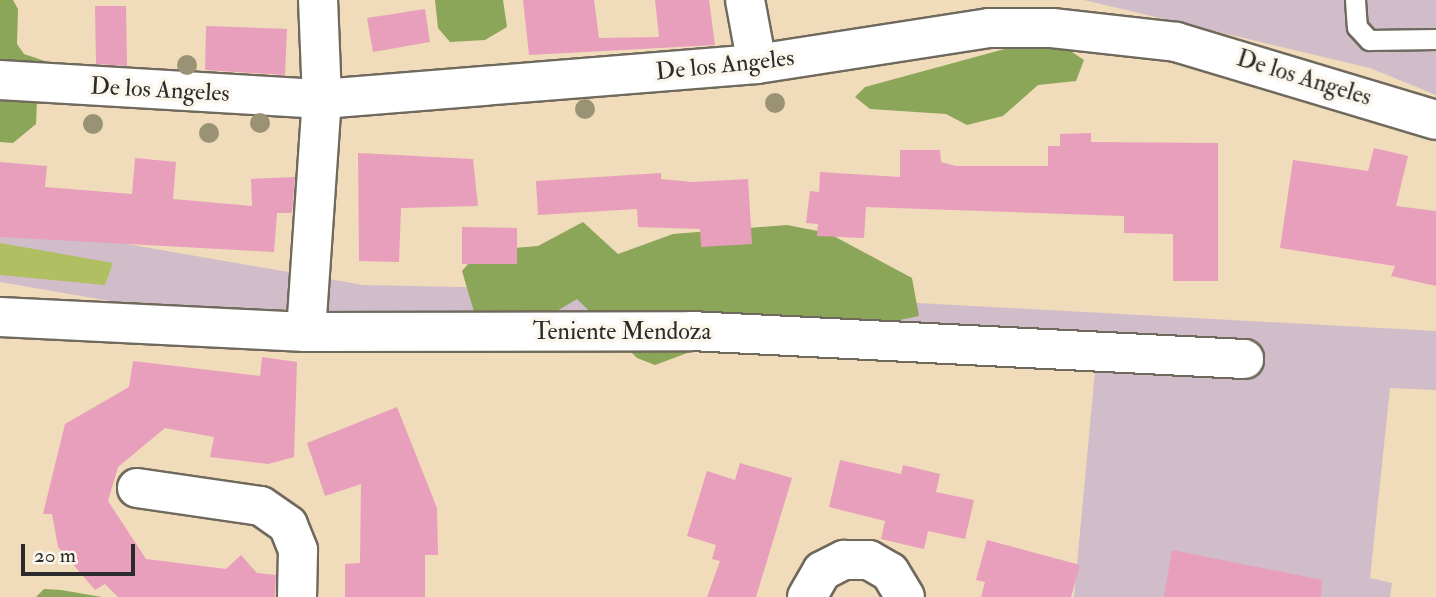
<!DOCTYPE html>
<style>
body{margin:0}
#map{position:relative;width:1436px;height:597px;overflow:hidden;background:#f0dbba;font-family:"IM FELL Double Pica",serif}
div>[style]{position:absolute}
.industrial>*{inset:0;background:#d1bdc9}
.green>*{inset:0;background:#afbf62}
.forest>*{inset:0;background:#8ba658}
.building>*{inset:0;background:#e89fbb}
.roads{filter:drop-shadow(2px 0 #70695d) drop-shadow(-2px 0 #70695d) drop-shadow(0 2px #70695d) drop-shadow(0 -2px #70695d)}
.service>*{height:19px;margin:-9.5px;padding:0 9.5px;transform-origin:9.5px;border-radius:9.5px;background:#fff}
.minor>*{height:38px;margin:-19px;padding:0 19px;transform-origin:19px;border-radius:19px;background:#fff}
.trees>*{width:20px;height:20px;margin:-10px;border-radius:50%;background:#9a9275}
span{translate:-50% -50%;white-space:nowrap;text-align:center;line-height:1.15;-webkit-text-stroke:7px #fbf7ec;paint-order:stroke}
.street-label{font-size:24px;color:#2b2b2b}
.scale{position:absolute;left:21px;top:544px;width:114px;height:32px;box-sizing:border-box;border:4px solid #2b2b2b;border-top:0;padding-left:9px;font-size:21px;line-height:24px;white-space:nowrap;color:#2b2b2b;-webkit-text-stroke:5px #fbf7ec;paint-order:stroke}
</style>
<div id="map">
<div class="industrial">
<div style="clip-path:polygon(1084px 0,1436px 0,1436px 95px,1370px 68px)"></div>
<div style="clip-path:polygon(0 222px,363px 285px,715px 292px,1436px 331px,1436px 390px,1390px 388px,1370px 578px,1392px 583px,1390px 597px,1074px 597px,1095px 371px,705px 351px,359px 344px,0 282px)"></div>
</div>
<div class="green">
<div style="clip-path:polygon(0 243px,113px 263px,105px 285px,0 275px)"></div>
</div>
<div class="forest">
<div style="clip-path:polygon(0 0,13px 0,18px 9px,17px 44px,24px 54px,60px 66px,37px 101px,36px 124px,13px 143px,0 142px)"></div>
<div style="clip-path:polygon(435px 0,503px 0,507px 27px,485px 40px,450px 42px,438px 28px)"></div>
<div style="clip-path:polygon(1012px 47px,1066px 48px,1084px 60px,1076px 81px,1038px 85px,1003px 116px,967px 125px,946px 114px,870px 109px,855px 97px,865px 87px)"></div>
<div style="clip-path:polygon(583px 222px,618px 254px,673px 234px,787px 225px,828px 233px,912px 278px,919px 316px,842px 332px,717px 342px,655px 365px,637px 358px,577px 299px,532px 326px,475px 315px,462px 271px,479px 251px,538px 246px)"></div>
<div style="clip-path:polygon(44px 589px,61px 590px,102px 597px,36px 597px)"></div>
</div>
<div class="building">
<div style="clip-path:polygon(523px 0,594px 0,599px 38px,659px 37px,655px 0,709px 0,715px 45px,529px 55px)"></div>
<div style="clip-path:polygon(95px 6px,126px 6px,127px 66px,96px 64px)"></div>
<div style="clip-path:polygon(425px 9px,430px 42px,373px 52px,367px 18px)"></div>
<div style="clip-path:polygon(206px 26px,287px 29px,285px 75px,205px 70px)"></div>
<div style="clip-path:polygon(1091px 133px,1091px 142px,1218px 143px,1218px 281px,1173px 281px,1173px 234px,1124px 233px,1124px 216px,866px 207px,864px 238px,817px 236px,818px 224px,806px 223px,810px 191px,819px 192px,820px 172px,900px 177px,900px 150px,940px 150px,941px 162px,956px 166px,1048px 166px,1048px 146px,1060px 146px,1060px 134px)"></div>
<div style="clip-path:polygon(1374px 148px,1408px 156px,1396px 206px,1436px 211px,1436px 286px,1391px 276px,1395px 266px,1280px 248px,1293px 160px,1368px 171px)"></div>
<div style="clip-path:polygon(358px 153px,473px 159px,478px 206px,401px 208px,399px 262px,359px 261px)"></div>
<div style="clip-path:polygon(135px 158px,176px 162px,173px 199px,252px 206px,251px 179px,295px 177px,292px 213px,277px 213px,274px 252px,0 237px,0 162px,47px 166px,45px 187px,132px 194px)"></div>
<div style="clip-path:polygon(661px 173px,661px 179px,692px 182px,748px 179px,752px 244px,701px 247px,700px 229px,638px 227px,637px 209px,538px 215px,536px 181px)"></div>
<div style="clip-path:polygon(462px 227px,517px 228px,517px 264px,462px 264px)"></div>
<div style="clip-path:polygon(262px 357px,297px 362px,294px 457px,268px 464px,210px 457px,214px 437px,165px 428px,118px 467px,108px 501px,146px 559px,226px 569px,241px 555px,257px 573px,276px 575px,275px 597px,118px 597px,105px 584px,95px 590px,58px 547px,52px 514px,43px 514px,65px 424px,129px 387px,133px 361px,260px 376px)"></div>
<div style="clip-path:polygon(397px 407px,437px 508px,438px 555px,425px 555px,425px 597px,345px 597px,345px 564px,360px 563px,361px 484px,325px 496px,307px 443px)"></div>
<div style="clip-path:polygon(840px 460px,901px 474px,903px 465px,940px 474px,936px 492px,974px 500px,965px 539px,928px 531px,924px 549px,881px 539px,885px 521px,829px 507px)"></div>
<div style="clip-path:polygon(740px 463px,792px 478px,756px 597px,707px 597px,720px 561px,712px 559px,716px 545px,687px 536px,707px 471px,735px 480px)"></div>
<div style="clip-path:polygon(987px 540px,1080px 565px,1071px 597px,981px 597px,985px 582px,976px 580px)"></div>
<div style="clip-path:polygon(1172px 550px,1322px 580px,1321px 597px,1164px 597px)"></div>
</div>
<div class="roads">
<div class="service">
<div style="left:1355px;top:0;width:27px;rotate:86deg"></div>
<div style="left:1357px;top:27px;width:18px;rotate:47deg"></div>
<div style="left:1369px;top:40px;width:67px;rotate:-0.9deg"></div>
</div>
<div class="minor">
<div style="left:745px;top:0;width:65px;rotate:79.4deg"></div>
<div style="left:0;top:80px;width:323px;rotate:3.4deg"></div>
<div style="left:322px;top:99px;width:436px;rotate:-4.6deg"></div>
<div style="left:757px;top:64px;width:235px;rotate:-8.8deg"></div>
<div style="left:989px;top:28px;width:63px"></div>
<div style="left:1052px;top:28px;width:125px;rotate:6.4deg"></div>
<div style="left:1176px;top:42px;width:271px;rotate:16.7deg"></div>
<div style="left:0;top:317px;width:306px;rotate:2.8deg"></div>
<div style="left:306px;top:332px;width:385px;rotate:-0.1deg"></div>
<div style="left:691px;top:331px;width:554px;rotate:2.9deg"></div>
<div style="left:306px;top:332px;width:234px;rotate:-86.1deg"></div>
<div style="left:322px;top:99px;width:99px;rotate:-92.3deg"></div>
<div style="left:137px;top:488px;width:125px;rotate:8.3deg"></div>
<div style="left:261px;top:506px;width:33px;rotate:35deg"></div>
<div style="left:288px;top:525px;width:27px;rotate:68deg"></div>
<div style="left:298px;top:550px;width:47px;rotate:91.2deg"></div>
<div style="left:807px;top:597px;width:30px;rotate:-60deg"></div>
<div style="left:822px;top:571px;width:25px;rotate:-27deg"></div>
<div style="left:844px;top:560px;width:25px"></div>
<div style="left:869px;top:560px;width:24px;rotate:30deg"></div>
<div style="left:890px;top:572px;width:29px;rotate:59deg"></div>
</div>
</div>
<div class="trees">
<div style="left:187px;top:65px"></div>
<div style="left:775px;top:103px"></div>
<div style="left:585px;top:109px"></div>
<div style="left:260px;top:123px"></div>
<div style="left:93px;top:124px"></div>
<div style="left:209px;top:133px"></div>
</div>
<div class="street-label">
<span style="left:725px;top:65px;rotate:-6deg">De los Angeles</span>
<span style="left:1304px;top:78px;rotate:17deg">De los Angeles</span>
<span style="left:160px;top:90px;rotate:3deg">De los Angeles</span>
<span style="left:622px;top:332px">Teniente Mendoza</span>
</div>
<div class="scale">20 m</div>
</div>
